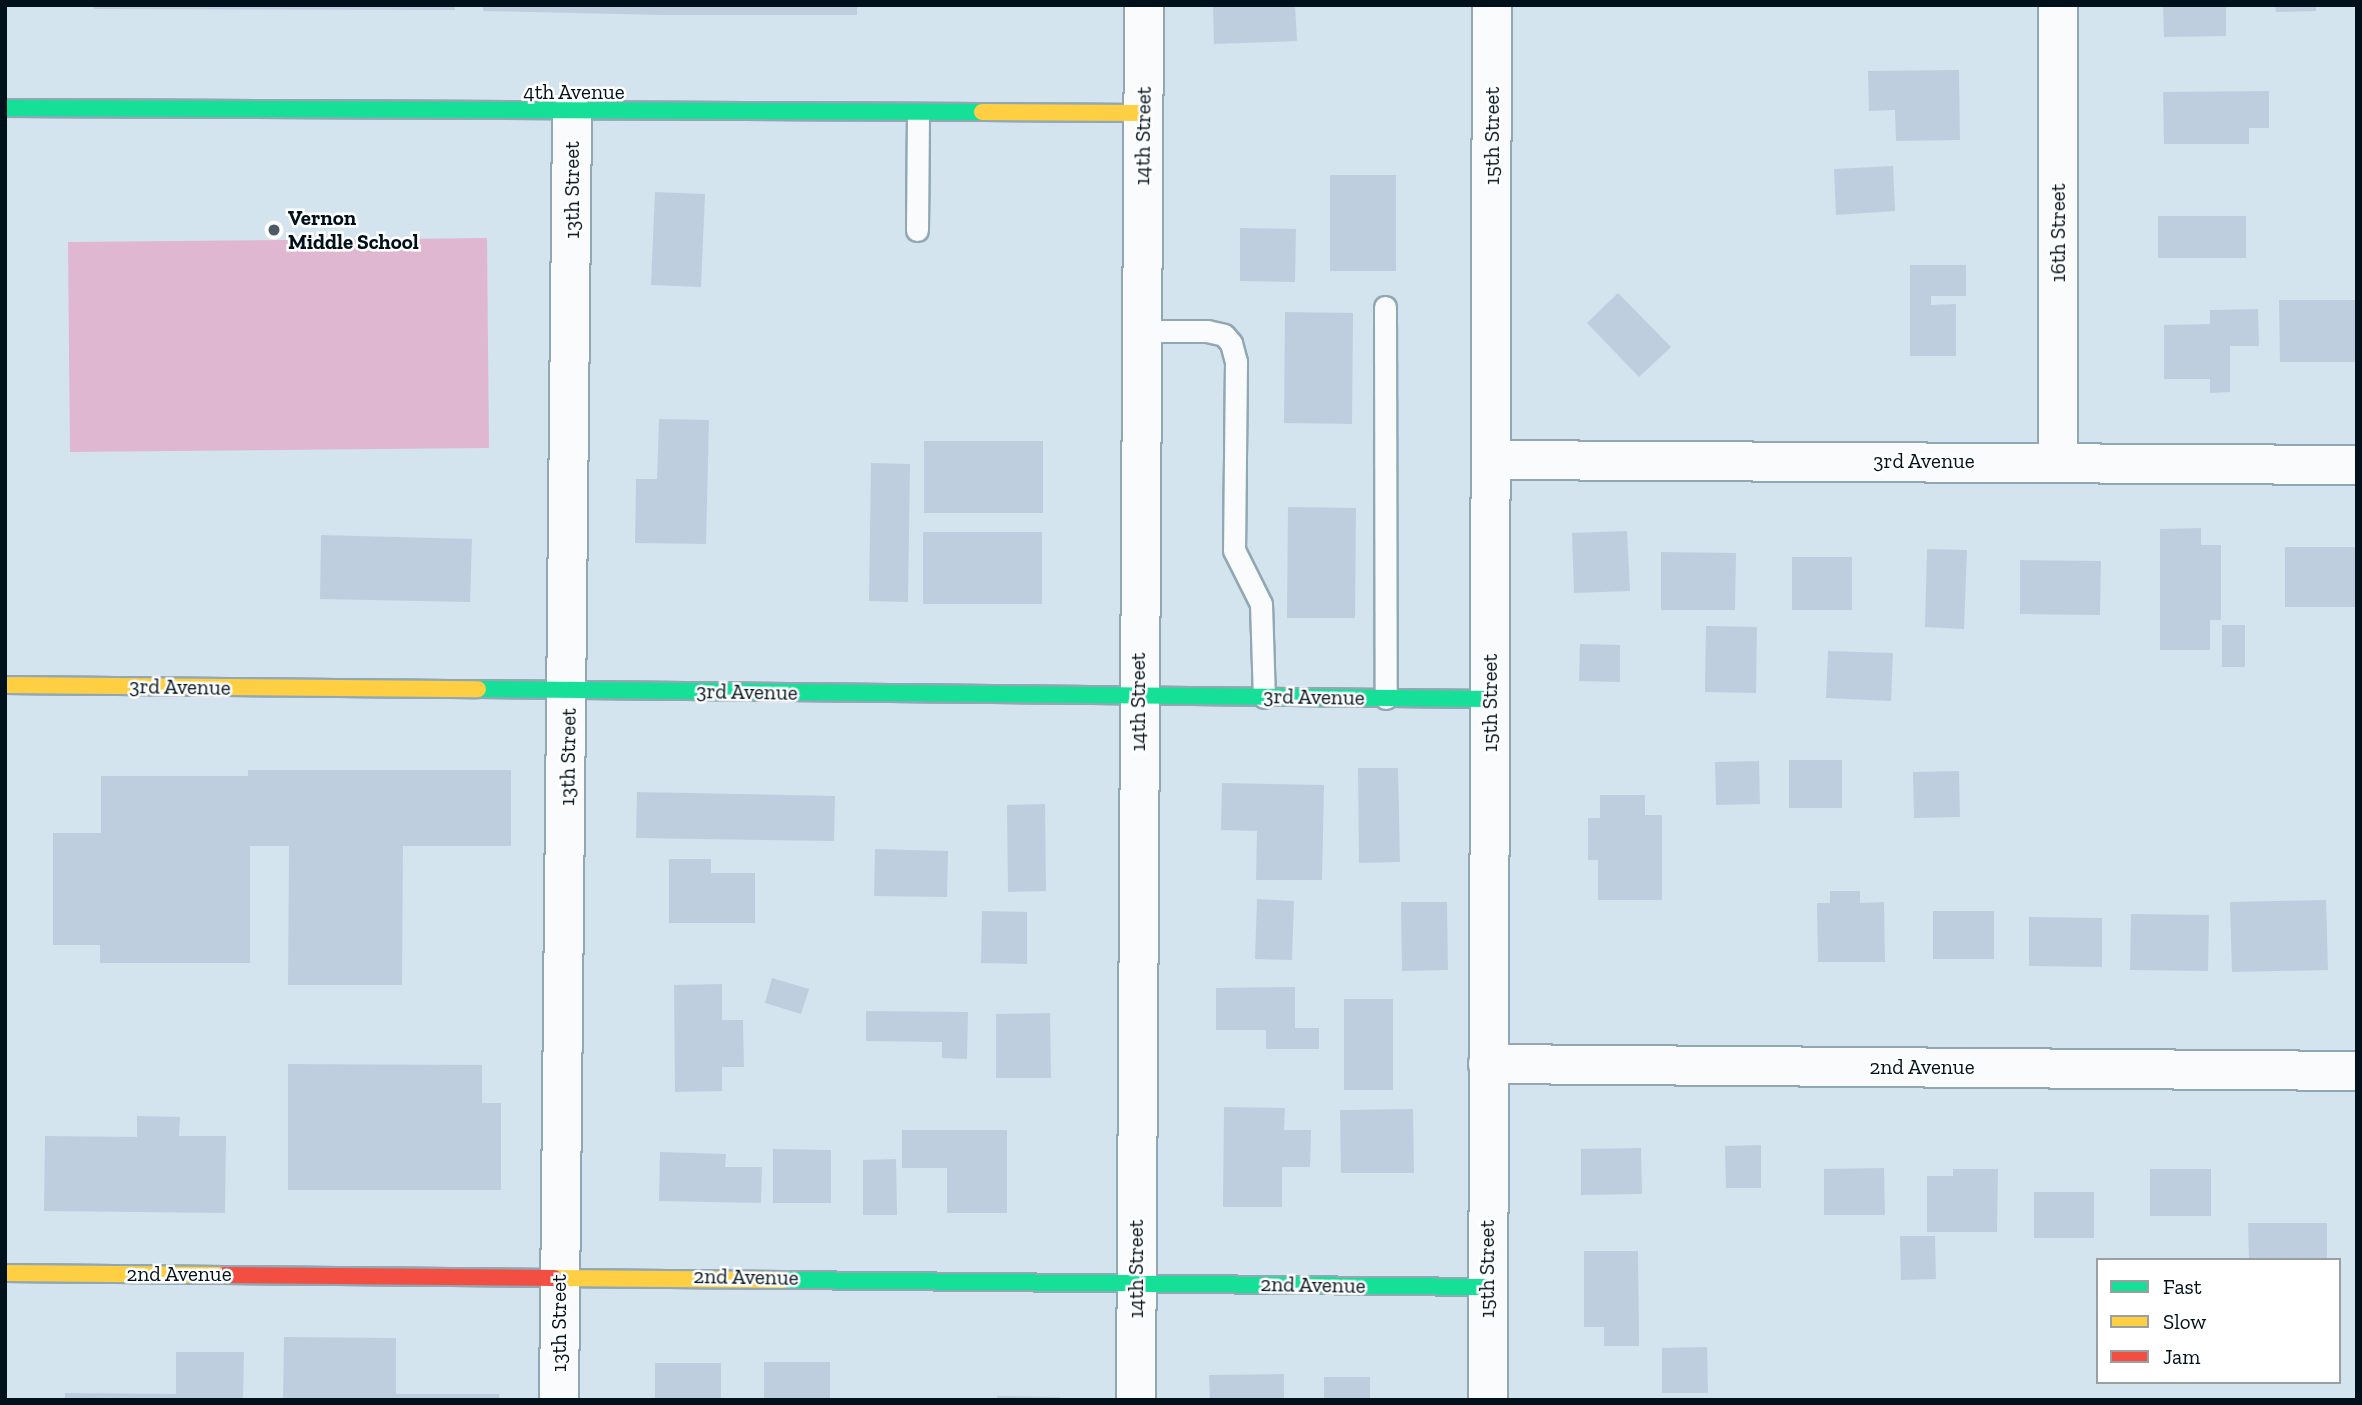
<!DOCTYPE html>
<style>
body{margin:0}
#map{position:relative;width:2362px;height:1405px;overflow:hidden;background:#d4e4ee;font-family:"Zilla Slab",serif}
div>[style]{position:absolute}
.green>*{inset:0;background:#e0b7d1}
.building>*{inset:0;background:#becede}
.roads{filter:drop-shadow(2px 0 #91a8b4) drop-shadow(-2px 0 #91a8b4) drop-shadow(0 2px #91a8b4) drop-shadow(0 -2px #91a8b4)}
.lane>*{height:21px;margin:-10.5px;padding:0 10.5px;transform-origin:10.5px;border-radius:10.5px;background:#f9fbfc}
.street>*{height:38px;margin:-19px;padding:0 19px;transform-origin:19px;border-radius:19px;background:#f9fbfc}
.fast>*{height:16px;margin:-8px;padding:0 8px;transform-origin:8px;border-radius:8px;background:#16e098}
.slow>*{height:16px;margin:-8px;padding:0 8px;transform-origin:8px;border-radius:8px;background:#ffcf43}
.jam>*{height:16px;margin:-8px;padding:0 8px;transform-origin:8px;border-radius:8px;background:#f24e42}
.dots>*{width:19px;height:19px;translate:-50% -50%;box-sizing:border-box;border:4px solid #fff;border-radius:50%}
span{translate:-50% -50%;white-space:nowrap;text-align:center;line-height:1.15;-webkit-text-stroke:5px #fff;paint-order:stroke}
.street-label{font-size:21px;color:#00111c}
.poi-label{font-size:21px;color:#00111c;font-weight:700}
.left{translate:0 -50%;text-align:left}
.frame{position:absolute;inset:0;border:7px solid #00111c;pointer-events:none}
.legend{position:absolute;left:2096px;top:1258px;width:245px;height:126px;box-sizing:border-box;background:#fff;border:2px solid #99a0a4;margin:0;padding:9px 12px;list-style:none;font-size:21px;color:#00111c}
.legend li{display:flex;align-items:center;gap:14px;height:35px}
.legend b{width:35px;border:2px solid #99a0a4}
</style>
<div id="map">
<div class="green">
<div style="clip-path:polygon(487px 238px,489px 448px,70px 452px,68px 242px)"></div>
</div>
<div class="building">
<div style="clip-path:polygon(94px 5px,455px 5px,455px 10px,94px 9px)"></div>
<div style="clip-path:polygon(483px 5px,857px 5px,857px 15px,662px 15px,483px 11px)"></div>
<div style="clip-path:polygon(1213px 5px,1295px 5px,1297px 41px,1214px 44px)"></div>
<div style="clip-path:polygon(2163px 5px,2226px 5px,2226px 36px,2164px 37px)"></div>
<div style="clip-path:polygon(2275px 5px,2316px 5px,2316px 11px,2276px 12px)"></div>
<div style="clip-path:polygon(1959px 70px,1960px 140px,1896px 141px,1895px 110px,1869px 111px,1868px 71px)"></div>
<div style="clip-path:polygon(2269px 91px,2269px 128px,2249px 128px,2249px 144px,2164px 144px,2163px 92px)"></div>
<div style="clip-path:polygon(1893px 166px,1895px 211px,1836px 215px,1834px 169px)"></div>
<div style="clip-path:polygon(1330px 175px,1396px 175px,1396px 271px,1330px 271px)"></div>
<div style="clip-path:polygon(655px 192px,705px 194px,701px 287px,651px 285px)"></div>
<div style="clip-path:polygon(2158px 216px,2246px 216px,2246px 258px,2158px 258px)"></div>
<div style="clip-path:polygon(1240px 228px,1296px 229px,1295px 282px,1240px 281px)"></div>
<div style="clip-path:polygon(1910px 265px,1966px 265px,1966px 296px,1931px 296px,1931px 305px,1956px 304px,1956px 356px,1910px 356px)"></div>
<div style="clip-path:polygon(1618px 293px,1671px 347px,1639px 377px,1587px 323px)"></div>
<div style="clip-path:polygon(2279px 300px,2355px 300px,2356px 362px,2280px 362px)"></div>
<div style="clip-path:polygon(2258px 309px,2259px 346px,2230px 346px,2230px 392px,2210px 393px,2210px 379px,2164px 379px,2164px 325px,2210px 324px,2210px 310px)"></div>
<div style="clip-path:polygon(1285px 312px,1353px 313px,1352px 424px,1284px 423px)"></div>
<div style="clip-path:polygon(659px 419px,709px 420px,706px 544px,635px 543px,636px 479px,657px 479px)"></div>
<div style="clip-path:polygon(924px 441px,1043px 441px,1043px 513px,924px 513px)"></div>
<div style="clip-path:polygon(871px 463px,910px 464px,908px 602px,869px 601px)"></div>
<div style="clip-path:polygon(1288px 507px,1356px 508px,1355px 618px,1287px 618px)"></div>
<div style="clip-path:polygon(2201px 528px,2201px 545px,2221px 545px,2221px 620px,2210px 620px,2210px 650px,2160px 650px,2160px 529px)"></div>
<div style="clip-path:polygon(1627px 531px,1630px 591px,1574px 593px,1572px 533px)"></div>
<div style="clip-path:polygon(923px 532px,1042px 532px,1042px 604px,923px 604px)"></div>
<div style="clip-path:polygon(321px 535px,472px 539px,470px 602px,320px 599px)"></div>
<div style="clip-path:polygon(2285px 547px,2357px 547px,2357px 607px,2285px 607px)"></div>
<div style="clip-path:polygon(1927px 549px,1967px 550px,1964px 629px,1925px 627px)"></div>
<div style="clip-path:polygon(1661px 552px,1736px 553px,1735px 610px,1661px 610px)"></div>
<div style="clip-path:polygon(1792px 557px,1852px 557px,1852px 610px,1792px 610px)"></div>
<div style="clip-path:polygon(2020px 560px,2101px 561px,2100px 615px,2020px 614px)"></div>
<div style="clip-path:polygon(2222px 625px,2245px 625px,2245px 667px,2222px 667px)"></div>
<div style="clip-path:polygon(1706px 626px,1757px 627px,1756px 693px,1705px 692px)"></div>
<div style="clip-path:polygon(1580px 644px,1620px 645px,1620px 682px,1579px 681px)"></div>
<div style="clip-path:polygon(1828px 651px,1893px 653px,1891px 701px,1826px 698px)"></div>
<div style="clip-path:polygon(1789px 760px,1842px 760px,1842px 808px,1789px 808px)"></div>
<div style="clip-path:polygon(1759px 761px,1760px 804px,1716px 805px,1715px 762px)"></div>
<div style="clip-path:polygon(1358px 768px,1398px 768px,1400px 862px,1359px 863px)"></div>
<div style="clip-path:polygon(248px 770px,511px 770px,511px 846px,403px 846px,402px 985px,288px 985px,289px 846px,250px 846px,250px 963px,100px 963px,100px 945px,53px 945px,53px 833px,101px 833px,101px 776px,248px 776px)"></div>
<div style="clip-path:polygon(1959px 771px,1960px 817px,1914px 818px,1913px 772px)"></div>
<div style="clip-path:polygon(1222px 783px,1324px 785px,1322px 880px,1256px 880px,1257px 831px,1221px 830px)"></div>
<div style="clip-path:polygon(637px 792px,835px 796px,834px 841px,636px 838px)"></div>
<div style="clip-path:polygon(1600px 795px,1645px 795px,1645px 815px,1662px 815px,1662px 900px,1598px 900px,1598px 860px,1588px 860px,1588px 818px,1600px 818px)"></div>
<div style="clip-path:polygon(1045px 804px,1046px 891px,1008px 892px,1007px 805px)"></div>
<div style="clip-path:polygon(875px 849px,948px 851px,947px 897px,874px 896px)"></div>
<div style="clip-path:polygon(669px 859px,711px 859px,711px 873px,755px 873px,755px 923px,669px 923px)"></div>
<div style="clip-path:polygon(1830px 891px,1860px 891px,1860px 903px,1884px 902px,1885px 962px,1818px 962px,1817px 903px,1830px 903px)"></div>
<div style="clip-path:polygon(1257px 899px,1294px 901px,1292px 960px,1255px 959px)"></div>
<div style="clip-path:polygon(2326px 900px,2328px 970px,2232px 972px,2230px 902px)"></div>
<div style="clip-path:polygon(1401px 902px,1447px 902px,1448px 970px,1402px 971px)"></div>
<div style="clip-path:polygon(982px 911px,1027px 912px,1027px 964px,981px 963px)"></div>
<div style="clip-path:polygon(1933px 911px,1994px 911px,1994px 959px,1933px 959px)"></div>
<div style="clip-path:polygon(2131px 914px,2209px 915px,2208px 971px,2130px 970px)"></div>
<div style="clip-path:polygon(2029px 917px,2102px 918px,2102px 967px,2029px 966px)"></div>
<div style="clip-path:polygon(772px 978px,809px 989px,801px 1014px,765px 1003px)"></div>
<div style="clip-path:polygon(722px 984px,722px 1020px,743px 1020px,744px 1067px,722px 1067px,722px 1091px,675px 1092px,674px 985px)"></div>
<div style="clip-path:polygon(1295px 987px,1295px 1028px,1319px 1028px,1319px 1049px,1266px 1049px,1266px 1030px,1216px 1030px,1216px 988px)"></div>
<div style="clip-path:polygon(1344px 999px,1393px 999px,1393px 1090px,1344px 1090px)"></div>
<div style="clip-path:polygon(866px 1011px,968px 1012px,967px 1059px,942px 1058px,942px 1042px,866px 1041px)"></div>
<div style="clip-path:polygon(1050px 1013px,1051px 1078px,996px 1078px,996px 1014px)"></div>
<div style="clip-path:polygon(288px 1064px,482px 1065px,482px 1103px,501px 1103px,501px 1190px,288px 1190px)"></div>
<div style="clip-path:polygon(1224px 1107px,1285px 1108px,1284px 1130px,1311px 1130px,1310px 1167px,1282px 1167px,1282px 1207px,1223px 1207px)"></div>
<div style="clip-path:polygon(1413px 1109px,1414px 1173px,1341px 1173px,1340px 1110px)"></div>
<div style="clip-path:polygon(137px 1116px,180px 1117px,179px 1136px,226px 1136px,225px 1213px,44px 1211px,45px 1136px,137px 1137px)"></div>
<div style="clip-path:polygon(902px 1130px,1007px 1130px,1007px 1213px,947px 1213px,947px 1168px,902px 1168px)"></div>
<div style="clip-path:polygon(1761px 1145px,1761px 1188px,1726px 1188px,1725px 1146px)"></div>
<div style="clip-path:polygon(1641px 1148px,1642px 1194px,1581px 1195px,1581px 1149px)"></div>
<div style="clip-path:polygon(773px 1149px,831px 1150px,831px 1203px,773px 1203px)"></div>
<div style="clip-path:polygon(660px 1152px,726px 1154px,725px 1167px,762px 1167px,761px 1203px,659px 1201px)"></div>
<div style="clip-path:polygon(896px 1159px,897px 1215px,863px 1215px,863px 1160px)"></div>
<div style="clip-path:polygon(1884px 1168px,1885px 1215px,1824px 1215px,1824px 1169px)"></div>
<div style="clip-path:polygon(1953px 1169px,1998px 1169px,1997px 1232px,1927px 1232px,1927px 1176px,1953px 1176px)"></div>
<div style="clip-path:polygon(2150px 1169px,2211px 1169px,2211px 1216px,2150px 1216px)"></div>
<div style="clip-path:polygon(2034px 1192px,2094px 1192px,2094px 1238px,2034px 1238px)"></div>
<div style="clip-path:polygon(2248px 1223px,2327px 1223px,2327px 1260px,2249px 1260px)"></div>
<div style="clip-path:polygon(1900px 1236px,1935px 1236px,1936px 1279px,1901px 1280px)"></div>
<div style="clip-path:polygon(1584px 1251px,1638px 1251px,1639px 1346px,1604px 1346px,1604px 1327px,1584px 1327px)"></div>
<div style="clip-path:polygon(284px 1337px,396px 1338px,396px 1394px,499px 1394px,499px 1400px,283px 1400px)"></div>
<div style="clip-path:polygon(1707px 1347px,1708px 1393px,1662px 1393px,1662px 1348px)"></div>
<div style="clip-path:polygon(176px 1352px,244px 1352px,243px 1400px,65px 1400px,65px 1393px,176px 1394px)"></div>
<div style="clip-path:polygon(764px 1362px,830px 1362px,830px 1400px,764px 1400px)"></div>
<div style="clip-path:polygon(655px 1363px,721px 1363px,721px 1400px,655px 1400px)"></div>
<div style="clip-path:polygon(1284px 1374px,1284px 1400px,1210px 1400px,1209px 1375px)"></div>
<div style="clip-path:polygon(1324px 1377px,1370px 1377px,1370px 1400px,1324px 1400px)"></div>
<div style="clip-path:polygon(997px 1396px,1060px 1397px,1060px 1400px,997px 1400px)"></div>
</div>
<div class="roads">
<div class="lane">
<div style="left:917px;top:230px;width:116px;rotate:-89.5deg"></div>
<div style="left:1385px;top:307px;width:391px;rotate:89.9deg"></div>
<div style="left:1141px;top:331px;width:66px"></div>
<div style="left:1207px;top:331px;width:17px;rotate:13deg"></div>
<div style="left:1224px;top:335px;width:11px;rotate:49deg"></div>
<div style="left:1231px;top:343px;width:20px;rotate:75deg"></div>
<div style="left:1236px;top:362px;width:188px;rotate:90.6deg"></div>
<div style="left:1234px;top:550px;width:60px;rotate:63.4deg"></div>
<div style="left:1261px;top:604px;width:93px;rotate:88.2deg"></div>
</div>
<div class="street">
<div style="left:1491px;top:460px;width:866px;rotate:0.33deg"></div>
<div style="left:2058px;top:461px;width:456px;rotate:-90deg"></div>
<div style="left:1488px;top:1064px;width:869px;rotate:0.46deg"></div>
<div style="left:559px;top:1400px;width:1287px;rotate:-89.42deg"></div>
<div style="left:1136px;top:1400px;width:1395px;rotate:-89.67deg"></div>
<div style="left:1488px;top:1400px;width:1395px;rotate:-89.84deg"></div>
</div>
<div class="fast">
<div style="left:5px;top:108px;width:977px;rotate:0.23deg"></div>
<div style="left:478px;top:689px;width:1012px;rotate:0.57deg"></div>
<div style="left:783px;top:1280px;width:704px;rotate:0.57deg"></div>
</div>
<div class="slow">
<div style="left:982px;top:112px;width:161px;rotate:0.4deg"></div>
<div style="left:5px;top:685px;width:473px;rotate:0.5deg"></div>
<div style="left:5px;top:1273px;width:219px;rotate:0.5deg"></div>
<div style="left:554px;top:1278px;width:229px;rotate:0.5deg"></div>
</div>
<div class="jam">
<div style="left:224px;top:1275px;width:330px;rotate:0.5deg"></div>
</div>
</div>
<div class="dots">
<div style="left:274px;top:230px;background:#4a5b66"></div>
</div>
<div class="street-label">
<span style="left:574px;top:92px">4th Avenue</span>
<span style="left:1143px;top:136px;rotate:-89deg">14th Street</span>
<span style="left:1492px;top:136px;rotate:-90deg">15th Street</span>
<span style="left:572px;top:190px;rotate:-90deg">13th Street</span>
<span style="left:2058px;top:233px;rotate:-90deg">16th Street</span>
<span style="left:1924px;top:461px">3rd Avenue</span>
<span style="left:180px;top:687px;rotate:1deg">3rd Avenue</span>
<span style="left:747px;top:692px;rotate:1deg">3rd Avenue</span>
<span style="left:1314px;top:697px;rotate:1deg">3rd Avenue</span>
<span style="left:1138px;top:702px;rotate:-90deg">14th Street</span>
<span style="left:1490px;top:703px;rotate:-90deg">15th Street</span>
<span style="left:568px;top:757px;rotate:-89deg">13th Street</span>
<span style="left:1922px;top:1067px">2nd Avenue</span>
<span style="left:1136px;top:1269px;rotate:-90deg">14th Street</span>
<span style="left:1487px;top:1269px;rotate:-90deg">15th Street</span>
<span style="left:179px;top:1274px">2nd Avenue</span>
<span style="left:746px;top:1277px;rotate:1deg">2nd Avenue</span>
<span style="left:1313px;top:1285px;rotate:1deg">2nd Avenue</span>
<span style="left:559px;top:1323px;rotate:-90deg">13th Street</span>
</div>
<div class="poi-label">
<span class="left" style="left:288px;top:230px">Vernon<br>Middle School</span>
</div>
<div class="frame"></div>
<ul class="legend">
<li><b style="height:9px;background:#16e098"></b>Fast</li>
<li><b style="height:9px;background:#ffcf43"></b>Slow</li>
<li><b style="height:9px;background:#f24e42"></b>Jam</li>
</ul>
</div>
